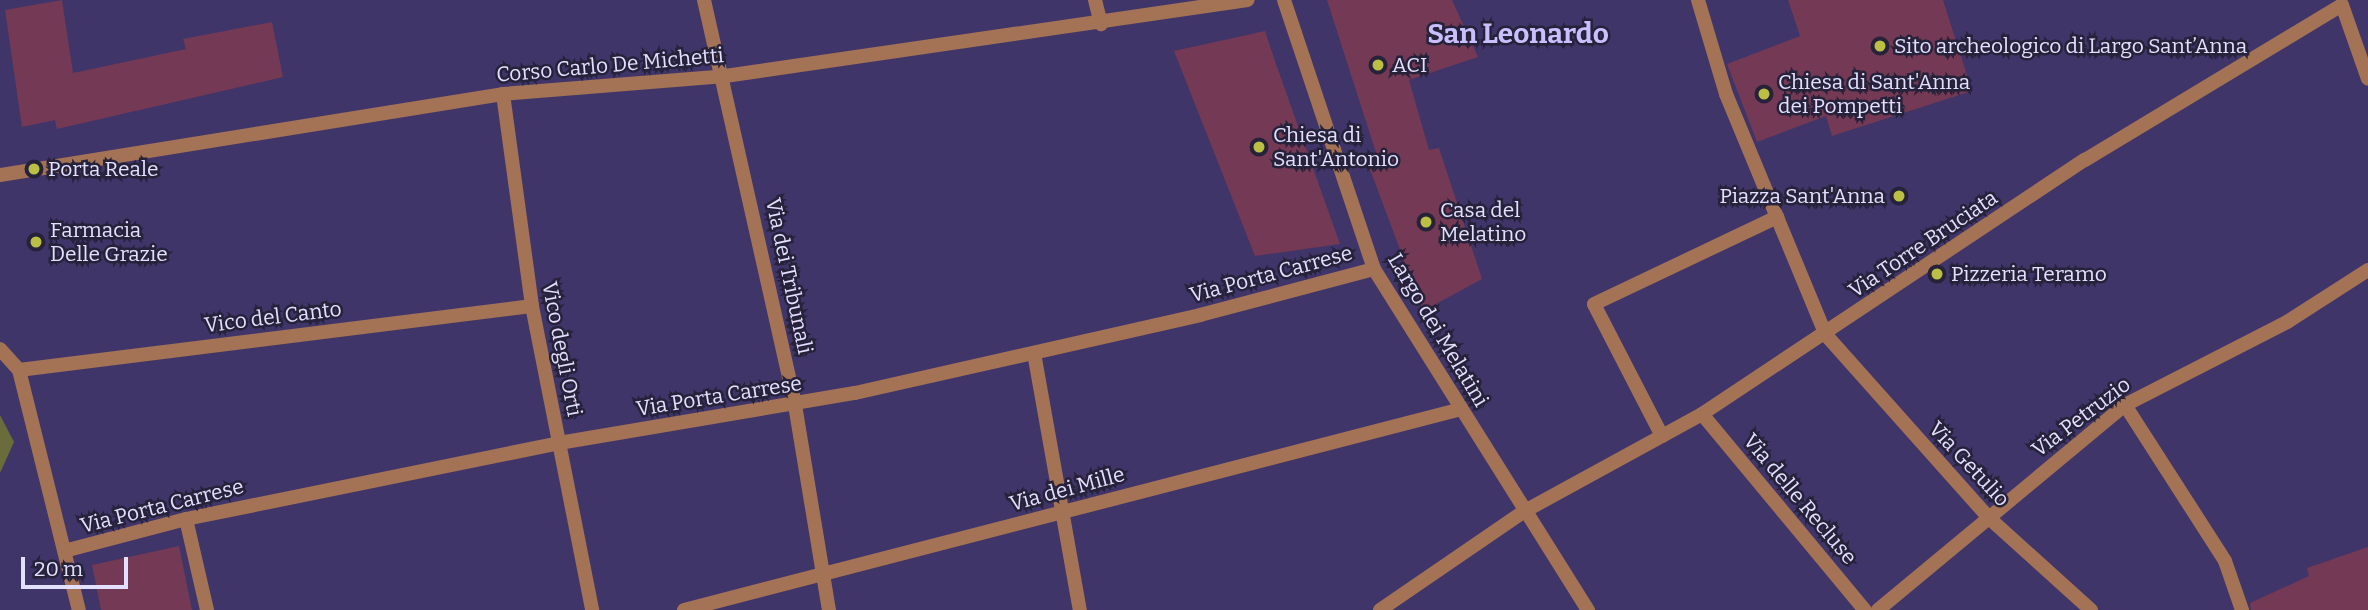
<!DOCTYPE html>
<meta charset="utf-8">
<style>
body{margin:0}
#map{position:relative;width:2368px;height:610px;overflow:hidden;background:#403569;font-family:Bitter,serif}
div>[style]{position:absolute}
.green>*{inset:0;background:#6a6c3c}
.building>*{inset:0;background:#733955}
.service>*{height:14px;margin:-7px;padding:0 7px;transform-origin:7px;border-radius:7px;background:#a47255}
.pedestrian>*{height:14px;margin:-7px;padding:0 7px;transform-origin:7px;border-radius:7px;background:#a47255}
.minor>*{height:14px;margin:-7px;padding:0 7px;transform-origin:7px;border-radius:7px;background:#a47255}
.dots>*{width:19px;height:19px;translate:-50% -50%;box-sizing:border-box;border:4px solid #26223a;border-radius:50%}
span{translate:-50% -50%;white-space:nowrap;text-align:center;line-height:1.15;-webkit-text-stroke:5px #26223a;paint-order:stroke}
.poi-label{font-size:21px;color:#e3dfff}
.left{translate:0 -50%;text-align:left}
.right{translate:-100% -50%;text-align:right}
.street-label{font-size:21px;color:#e3dfff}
.district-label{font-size:28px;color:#c9bffe;font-weight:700}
.scale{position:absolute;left:21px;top:557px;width:107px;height:32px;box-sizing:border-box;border:4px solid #e3dfff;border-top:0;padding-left:9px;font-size:21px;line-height:24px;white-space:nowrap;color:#e3dfff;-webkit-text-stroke:5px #26223a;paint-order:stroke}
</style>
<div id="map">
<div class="green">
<div style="clip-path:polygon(0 415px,14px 442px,0 473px)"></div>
</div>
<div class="building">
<div style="clip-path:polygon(62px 0,73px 73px,186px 49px,183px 39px,272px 22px,283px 77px,57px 129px,55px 120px,22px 127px,5px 10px)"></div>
<div style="clip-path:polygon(1327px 0,1452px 0,1478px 57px,1409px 80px,1429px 150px,1439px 148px,1482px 279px,1423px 311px,1368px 164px,1379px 162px)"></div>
<div style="clip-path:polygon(1788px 0,1943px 0,1972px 91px,1832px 136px,1826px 116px,1757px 142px,1727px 64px,1800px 36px)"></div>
<div style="clip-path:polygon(1265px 31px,1276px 64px,1340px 244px,1255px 256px,1174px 51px)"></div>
<div style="clip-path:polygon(179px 546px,192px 610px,101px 610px,92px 565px)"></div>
<div style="clip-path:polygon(2368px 547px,2368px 610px,2251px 610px,2250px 603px,2309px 576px,2307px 568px)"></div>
</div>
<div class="service">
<div style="left:1662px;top:436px;width:148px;rotate:-117.3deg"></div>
<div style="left:1594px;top:304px;width:203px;rotate:-25.4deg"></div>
</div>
<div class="pedestrian">
<div style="left:1698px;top:0;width:98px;rotate:73.4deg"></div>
<div style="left:1726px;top:94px;width:261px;rotate:67.5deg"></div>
<div style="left:503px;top:94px;width:214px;rotate:82.2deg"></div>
</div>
<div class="minor">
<div style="left:704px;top:0;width:415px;rotate:77.3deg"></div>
<div style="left:795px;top:405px;width:208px;rotate:80.6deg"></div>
<div style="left:1095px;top:0;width:25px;rotate:76deg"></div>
<div style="left:1284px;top:0;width:284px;rotate:71.5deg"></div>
<div style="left:1374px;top:269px;width:403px;rotate:57.9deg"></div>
<div style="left:0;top:175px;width:509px;rotate:-9.15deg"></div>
<div style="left:503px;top:94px;width:223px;rotate:-4.6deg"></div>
<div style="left:725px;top:76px;width:528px;rotate:-8.27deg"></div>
<div style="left:1826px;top:335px;width:244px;rotate:48.3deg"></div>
<div style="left:1988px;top:517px;width:139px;rotate:42.1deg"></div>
<div style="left:0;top:349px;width:28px;rotate:48deg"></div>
<div style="left:19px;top:370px;width:247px;rotate:76deg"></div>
<div style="left:1034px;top:353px;width:261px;rotate:79.9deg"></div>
<div style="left:19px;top:370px;width:517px;rotate:-7.11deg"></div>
<div style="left:532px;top:306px;width:310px;rotate:78.8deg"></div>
<div style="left:2125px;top:405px;width:185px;rotate:57.3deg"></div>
<div style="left:2225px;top:561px;width:52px;rotate:70.9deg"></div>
<div style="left:1702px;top:414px;width:255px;rotate:50.3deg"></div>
<div style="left:186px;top:519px;width:93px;rotate:77deg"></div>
<div style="left:68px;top:550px;width:122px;rotate:-14.7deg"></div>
<div style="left:186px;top:519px;width:381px;rotate:-11.5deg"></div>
<div style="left:559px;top:443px;width:300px;rotate:-9.6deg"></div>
<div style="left:855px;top:393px;width:354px;rotate:-12.7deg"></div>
<div style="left:1200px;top:315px;width:180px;rotate:-14.8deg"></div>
<div style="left:684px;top:610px;width:803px;rotate:-14.5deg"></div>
<div style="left:1380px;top:610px;width:173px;rotate:-34.4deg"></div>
<div style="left:1523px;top:512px;width:204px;rotate:-28.7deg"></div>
<div style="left:1702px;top:414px;width:460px;rotate:-33.6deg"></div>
<div style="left:2085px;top:160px;width:300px;rotate:-31.1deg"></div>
<div style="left:2342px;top:5px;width:78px;rotate:70.6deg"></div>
<div style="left:1878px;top:610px;width:321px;rotate:-39.7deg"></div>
<div style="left:2125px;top:405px;width:182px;rotate:-27.1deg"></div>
<div style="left:2287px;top:322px;width:96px;rotate:-32.7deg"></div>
</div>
<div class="dots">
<div style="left:1880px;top:46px;background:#bbc044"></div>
<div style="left:1378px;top:65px;background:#bbc044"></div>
<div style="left:1764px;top:94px;background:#bbc044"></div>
<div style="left:1259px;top:147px;background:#bbc044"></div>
<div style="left:34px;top:169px;background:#bbc044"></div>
<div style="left:1899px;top:196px;background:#bbc044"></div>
<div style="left:1426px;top:222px;background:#bbc044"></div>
<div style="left:36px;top:242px;background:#bbc044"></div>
<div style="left:1937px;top:274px;background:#bbc044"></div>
</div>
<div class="poi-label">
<span class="left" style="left:1894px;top:46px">Sito archeologico di Largo Sant’Anna</span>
<span class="left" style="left:1392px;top:65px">ACI</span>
<span class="left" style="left:1778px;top:94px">Chiesa di Sant'Anna<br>dei Pompetti</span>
<span class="left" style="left:1273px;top:147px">Chiesa di<br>Sant'Antonio</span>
<span class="left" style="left:48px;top:169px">Porta Reale</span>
<span class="right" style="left:1885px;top:196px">Piazza Sant'Anna</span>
<span class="left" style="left:1440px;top:222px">Casa del<br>Melatino</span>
<span class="left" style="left:50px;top:242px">Farmacia<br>Delle Grazie</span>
<span class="left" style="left:1951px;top:274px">Pizzeria Teramo</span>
</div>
<div class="street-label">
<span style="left:610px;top:65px;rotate:-5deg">Corso Carlo De Michetti</span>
<span style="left:1923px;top:244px;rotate:-34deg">Via Torre Bruciata</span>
<span style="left:1271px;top:274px;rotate:-15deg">Via Porta Carrese</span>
<span style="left:789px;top:276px;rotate:78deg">Via dei Tribunali</span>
<span style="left:273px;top:317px;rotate:-7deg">Vico del Canto</span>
<span style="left:1438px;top:330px;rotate:59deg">Largo dei Melatini</span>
<span style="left:562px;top:349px;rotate:79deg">Vico degli Orti</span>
<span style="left:719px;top:396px;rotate:-9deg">Via Porta Carrese</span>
<span style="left:2081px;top:417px;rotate:-37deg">Via Petruzio</span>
<span style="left:1969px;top:464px;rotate:47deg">Via Getulio</span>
<span style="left:1067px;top:489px;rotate:-15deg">Via dei Mille</span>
<span style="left:1800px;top:499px;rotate:50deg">Via delle Recluse</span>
<span style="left:162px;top:506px;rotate:-14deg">Via Porta Carrese</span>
</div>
<div class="district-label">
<span style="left:1518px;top:34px">San Leonardo</span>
</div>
<div class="scale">20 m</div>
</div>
